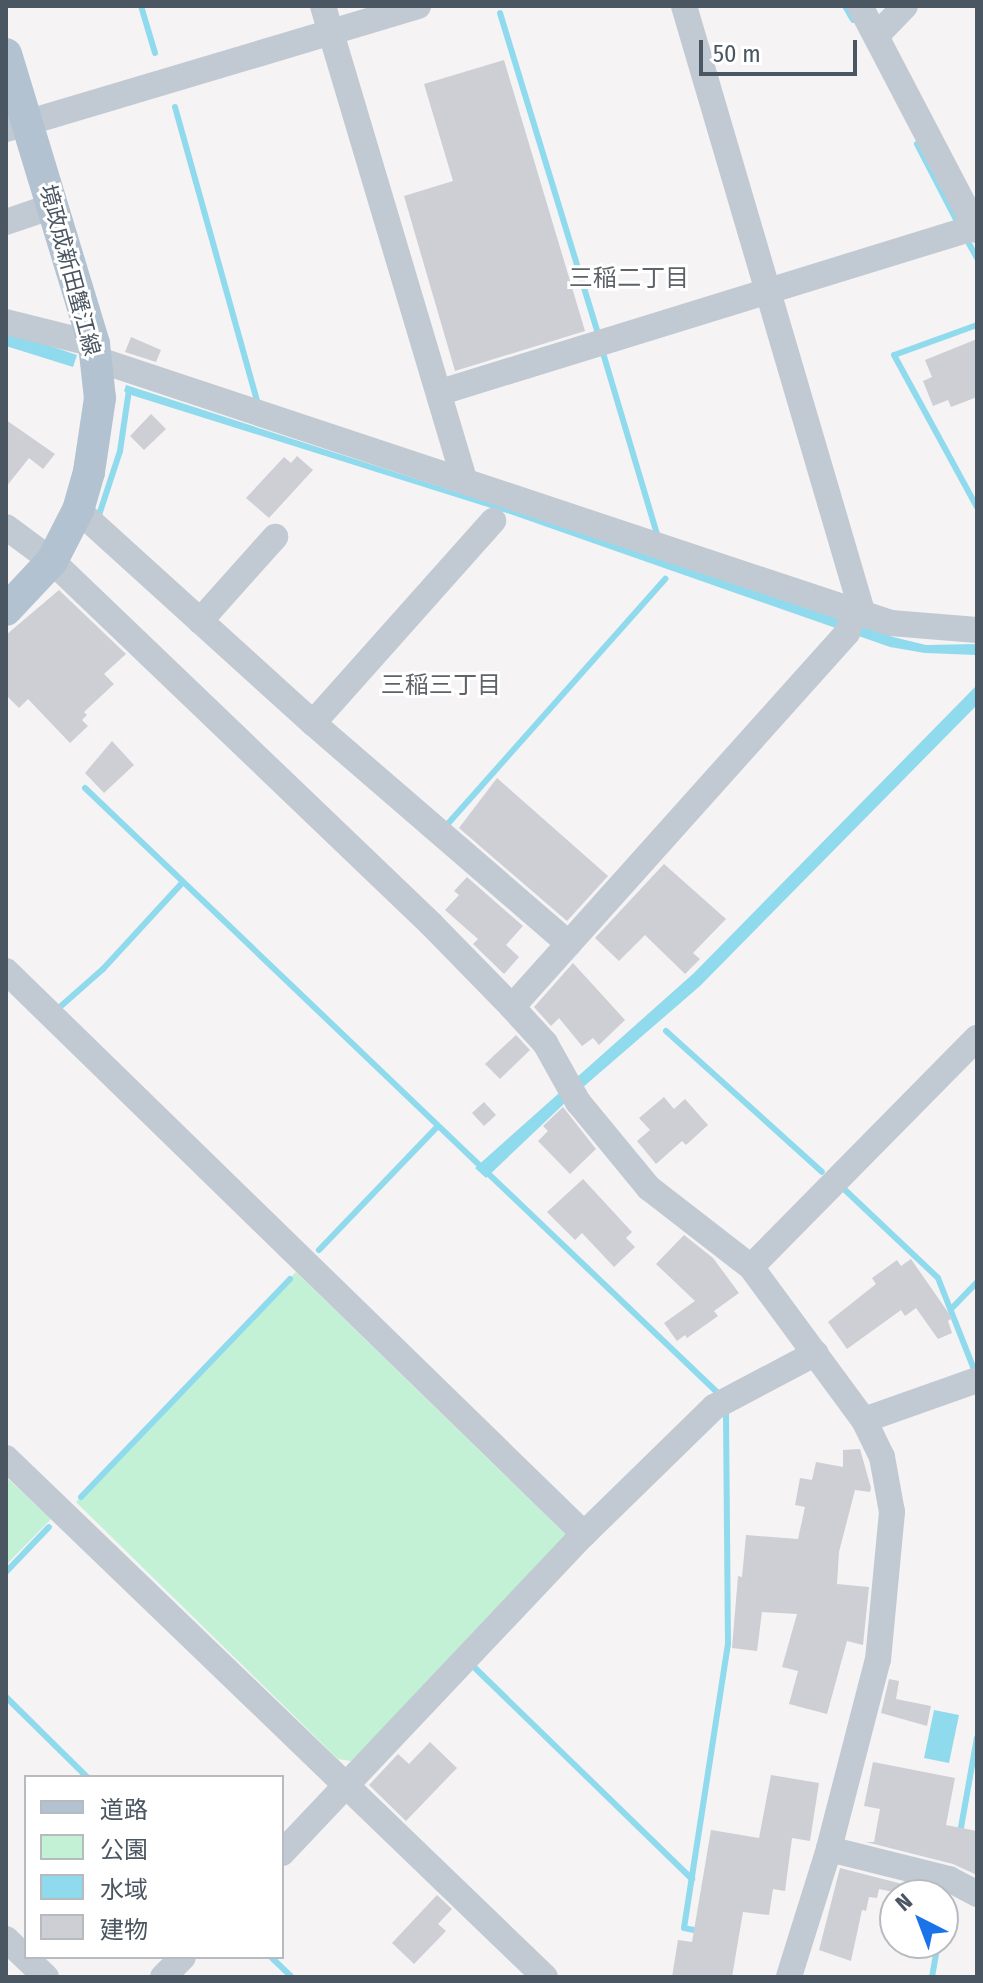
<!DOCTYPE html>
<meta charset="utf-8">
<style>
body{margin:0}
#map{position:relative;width:983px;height:1983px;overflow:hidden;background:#f5f3f3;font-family:"Fira Sans Condensed","Noto Sans JP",sans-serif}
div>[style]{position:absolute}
.green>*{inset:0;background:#c3f1d5}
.water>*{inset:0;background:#90daee}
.stream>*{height:6px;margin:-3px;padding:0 3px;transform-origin:3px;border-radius:3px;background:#90daee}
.building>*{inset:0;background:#cdcfd5}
.minor>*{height:26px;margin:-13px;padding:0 13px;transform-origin:13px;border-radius:13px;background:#c1cad2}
.major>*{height:32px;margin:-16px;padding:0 16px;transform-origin:16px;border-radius:16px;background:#b3c2d1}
span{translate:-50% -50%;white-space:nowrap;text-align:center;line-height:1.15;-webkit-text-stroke:6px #fff;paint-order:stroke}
.street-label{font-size:22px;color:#4a5661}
.neighbourhood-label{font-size:24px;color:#5f6368}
.frame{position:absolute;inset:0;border:8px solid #4a5661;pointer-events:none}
.legend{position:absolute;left:24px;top:1775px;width:260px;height:184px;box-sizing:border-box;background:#fff;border:2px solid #b7bbc0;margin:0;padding:10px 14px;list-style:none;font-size:24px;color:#4a5661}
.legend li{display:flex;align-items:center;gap:16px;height:40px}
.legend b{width:40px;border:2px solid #b7bbc0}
.north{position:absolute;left:879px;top:1879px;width:80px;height:80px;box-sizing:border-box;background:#fff;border:2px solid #b7bbc0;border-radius:50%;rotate:318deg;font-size:22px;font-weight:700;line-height:32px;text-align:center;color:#4a5661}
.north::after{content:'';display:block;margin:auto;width:28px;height:36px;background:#1a73e8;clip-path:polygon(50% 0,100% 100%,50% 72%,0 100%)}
.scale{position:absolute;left:699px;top:40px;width:158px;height:36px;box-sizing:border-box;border:4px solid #4a5661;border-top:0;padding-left:10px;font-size:24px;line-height:28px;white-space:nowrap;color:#4a5661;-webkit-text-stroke:6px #fff;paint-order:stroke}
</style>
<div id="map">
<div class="green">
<div style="clip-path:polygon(296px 1272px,565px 1534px,564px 1542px,351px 1761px,338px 1759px,76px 1502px)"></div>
<div style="clip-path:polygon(6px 1477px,51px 1519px,6px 1565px)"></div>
</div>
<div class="water">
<div style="clip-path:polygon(6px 331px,77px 355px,73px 367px,6px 346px)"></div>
<div style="clip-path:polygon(126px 385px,661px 558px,893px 637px,926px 645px,977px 644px,977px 655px,925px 653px,890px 647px,510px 514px,128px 394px,124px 391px)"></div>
<div style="clip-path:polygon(977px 685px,977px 705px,700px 986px,567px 1101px,486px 1178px,475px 1168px,694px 973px)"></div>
<div style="clip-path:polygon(934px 1710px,959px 1715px,949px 1763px,924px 1758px)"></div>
</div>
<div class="stream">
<div style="left:141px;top:6px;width:49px;rotate:73.4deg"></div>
<div style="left:845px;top:6px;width:16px;rotate:60deg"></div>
<div style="left:500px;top:13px;width:336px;rotate:73deg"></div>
<div style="left:175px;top:107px;width:308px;rotate:74.4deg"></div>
<div style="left:917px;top:144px;width:89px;rotate:62.6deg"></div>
<div style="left:967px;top:240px;width:21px;rotate:61deg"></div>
<div style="left:977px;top:325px;width:88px;rotate:160.1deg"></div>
<div style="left:894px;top:355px;width:173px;rotate:61.4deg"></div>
<div style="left:603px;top:353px;width:192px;rotate:73.4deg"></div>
<div style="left:99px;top:515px;width:67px;rotate:-71.8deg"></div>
<div style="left:120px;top:451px;width:62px;rotate:-81.6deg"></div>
<div style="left:85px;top:788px;width:877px;rotate:43.71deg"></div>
<div style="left:445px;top:827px;width:332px;rotate:-48.4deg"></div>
<div style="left:61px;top:1006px;width:56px;rotate:-41.4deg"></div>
<div style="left:103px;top:969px;width:118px;rotate:-47.4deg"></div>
<div style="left:666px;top:1031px;width:210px;rotate:42.1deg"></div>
<div style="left:844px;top:1189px;width:129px;rotate:43.4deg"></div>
<div style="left:938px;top:1278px;width:101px;rotate:68.5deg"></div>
<div style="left:319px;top:1250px;width:170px;rotate:-46.2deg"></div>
<div style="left:953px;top:1307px;width:35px;rotate:-46deg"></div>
<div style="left:81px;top:1497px;width:302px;rotate:-46.2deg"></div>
<div style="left:6px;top:1572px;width:62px;rotate:-46.3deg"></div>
<div style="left:475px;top:1668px;width:303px;rotate:44.2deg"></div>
<div style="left:6px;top:1697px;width:114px;rotate:44.6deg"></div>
<div style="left:960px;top:1833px;width:97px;rotate:-79.9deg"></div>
<div style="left:943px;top:1912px;width:17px;rotate:-80deg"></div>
<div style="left:699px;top:1931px;width:15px;rotate:-169deg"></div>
<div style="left:684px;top:1928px;width:286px;rotate:-81.2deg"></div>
<div style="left:728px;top:1645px;width:235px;rotate:-90.5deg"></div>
<div style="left:271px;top:1957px;width:29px;rotate:44deg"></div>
<div style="left:932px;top:1977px;width:35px;rotate:-80deg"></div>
</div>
<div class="building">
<div style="clip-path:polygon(504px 60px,585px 331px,455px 371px,404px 196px,453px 181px,424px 84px)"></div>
<div style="clip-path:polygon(131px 337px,161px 350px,156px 362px,125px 352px)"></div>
<div style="clip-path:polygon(977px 339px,977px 397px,951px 407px,948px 400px,933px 406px,923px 381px,932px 377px,925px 360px)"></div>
<div style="clip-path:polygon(151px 414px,166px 429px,144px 450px,130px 436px)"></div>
<div style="clip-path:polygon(6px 420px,55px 454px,43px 469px,29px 458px,6px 487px)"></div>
<div style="clip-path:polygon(297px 456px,313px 470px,269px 518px,246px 498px,284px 457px,291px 463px)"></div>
<div style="clip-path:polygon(59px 590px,126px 654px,104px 674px,114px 684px,84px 712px,87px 715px,82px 720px,88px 726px,70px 743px,28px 699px,19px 708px,6px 695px,6px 635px)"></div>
<div style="clip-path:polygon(112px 741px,134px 765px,104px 793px,85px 773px)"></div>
<div style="clip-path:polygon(497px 778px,608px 876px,567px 921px,459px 828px)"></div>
<div style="clip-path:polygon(664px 864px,726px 919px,693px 953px,700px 959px,685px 974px,645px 935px,619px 961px,595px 938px)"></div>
<div style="clip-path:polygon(467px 877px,523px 926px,506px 945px,519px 957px,504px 974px,473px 944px,478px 939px,445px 910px,459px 895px,454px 891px)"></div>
<div style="clip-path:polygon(573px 963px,625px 1020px,599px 1045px,593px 1038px,582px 1046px,559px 1018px,551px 1026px,534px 1007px)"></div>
<div style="clip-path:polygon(516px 1035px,530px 1050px,500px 1079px,485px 1064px)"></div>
<div style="clip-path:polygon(664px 1097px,674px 1109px,685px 1099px,708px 1125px,686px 1145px,682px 1141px,656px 1164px,637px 1141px,650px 1130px,639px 1118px)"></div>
<div style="clip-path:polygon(484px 1102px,496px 1115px,484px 1126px,472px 1113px)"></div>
<div style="clip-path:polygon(563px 1107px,596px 1149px,570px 1174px,538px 1141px,548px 1131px,543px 1126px)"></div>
<div style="clip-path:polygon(583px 1179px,632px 1232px,626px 1238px,635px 1247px,614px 1267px,582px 1233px,575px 1240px,547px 1212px)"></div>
<div style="clip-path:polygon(684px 1235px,713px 1258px,739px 1293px,714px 1311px,718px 1316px,687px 1338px,685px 1335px,677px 1341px,664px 1323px,695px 1301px,656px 1264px)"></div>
<div style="clip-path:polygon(911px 1259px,952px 1318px,948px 1321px,952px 1333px,938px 1339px,916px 1308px,905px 1316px,901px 1310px,847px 1349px,828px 1322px,876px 1284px,872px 1278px,897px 1260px,901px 1266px)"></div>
<div style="clip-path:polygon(860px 1449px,871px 1488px,870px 1492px,855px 1490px,839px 1552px,837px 1584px,869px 1587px,863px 1645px,847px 1641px,827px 1714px,789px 1704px,798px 1671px,782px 1667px,797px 1614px,762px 1612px,757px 1651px,732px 1648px,738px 1576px,742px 1577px,746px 1535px,798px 1539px,805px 1507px,795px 1505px,800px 1478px,812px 1480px,816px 1462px,843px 1467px,843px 1450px)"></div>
<div style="clip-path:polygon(889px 1679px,899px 1681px,896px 1699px,931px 1706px,927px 1726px,881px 1713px)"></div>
<div style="clip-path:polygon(430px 1742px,457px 1768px,406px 1821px,369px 1785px,398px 1754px,409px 1764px)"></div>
<div style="clip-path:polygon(873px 1762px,955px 1778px,946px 1825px,977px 1831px,977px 1875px,953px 1864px,866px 1842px,874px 1842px,880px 1809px,864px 1806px)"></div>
<div style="clip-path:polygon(771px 1775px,819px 1783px,810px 1841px,792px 1838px,785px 1891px,773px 1889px,769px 1915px,743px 1912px,732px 1977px,672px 1977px,678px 1940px,692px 1942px,711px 1830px,759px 1838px)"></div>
<div style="clip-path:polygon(840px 1868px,910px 1886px,908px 1895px,879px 1889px,877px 1898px,869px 1897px,866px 1911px,862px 1910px,851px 1961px,819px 1950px)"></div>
<div style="clip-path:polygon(437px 1895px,452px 1909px,438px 1924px,446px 1931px,414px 1964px,392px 1943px)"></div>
</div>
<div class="minor">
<div style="left:323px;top:6px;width:495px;rotate:73.4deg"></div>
<div style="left:684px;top:6px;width:631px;rotate:73.61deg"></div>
<div style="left:860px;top:6px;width:253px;rotate:62.4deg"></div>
<div style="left:877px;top:35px;width:40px;rotate:-46deg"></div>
<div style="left:6px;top:129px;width:430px;rotate:-16.6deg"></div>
<div style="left:6px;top:222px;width:50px;rotate:-18.8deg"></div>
<div style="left:6px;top:322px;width:91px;rotate:14deg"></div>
<div style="left:96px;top:359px;width:838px;rotate:18.37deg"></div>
<div style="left:891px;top:623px;width:86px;rotate:4.7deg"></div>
<div style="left:441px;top:392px;width:560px;rotate:-17.14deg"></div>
<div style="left:78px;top:510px;width:317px;rotate:42.2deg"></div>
<div style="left:313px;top:723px;width:338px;rotate:40.8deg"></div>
<div style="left:6px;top:527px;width:57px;rotate:36.5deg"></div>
<div style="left:52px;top:561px;width:525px;rotate:43.76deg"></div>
<div style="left:431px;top:924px;width:116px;rotate:45.7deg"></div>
<div style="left:512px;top:1007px;width:49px;rotate:47.5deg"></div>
<div style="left:545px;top:1043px;width:68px;rotate:60.8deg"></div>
<div style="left:578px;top:1102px;width:112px;rotate:50.5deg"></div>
<div style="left:649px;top:1188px;width:129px;rotate:37.8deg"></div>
<div style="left:751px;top:1267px;width:190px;rotate:53.6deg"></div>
<div style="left:864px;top:1420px;width:41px;rotate:64.1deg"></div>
<div style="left:882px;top:1457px;width:56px;rotate:79.7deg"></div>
<div style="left:892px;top:1512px;width:148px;rotate:95.4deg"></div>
<div style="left:878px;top:1659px;width:196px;rotate:104.5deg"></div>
<div style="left:829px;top:1849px;width:134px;rotate:107.4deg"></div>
<div style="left:200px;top:621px;width:113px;rotate:-48.2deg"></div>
<div style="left:313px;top:723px;width:271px;rotate:-48.3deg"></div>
<div style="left:6px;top:971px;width:807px;rotate:44.25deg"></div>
<div style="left:512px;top:1007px;width:502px;rotate:-48.15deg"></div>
<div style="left:847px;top:633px;width:25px;rotate:-72deg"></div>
<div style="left:751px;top:1267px;width:322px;rotate:-45.4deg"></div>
<div style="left:864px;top:1420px;width:120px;rotate:-19.5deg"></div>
<div style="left:6px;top:1458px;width:748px;rotate:43.92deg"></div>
<div style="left:829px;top:1849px;width:124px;rotate:14deg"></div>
<div style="left:949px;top:1879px;width:32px;rotate:28deg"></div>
<div style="left:282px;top:1853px;width:439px;rotate:-46.6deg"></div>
<div style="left:584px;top:1534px;width:182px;rotate:-44.3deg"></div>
<div style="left:714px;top:1407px;width:115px;rotate:-27.9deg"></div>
<div style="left:6px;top:1939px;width:55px;rotate:43.5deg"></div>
<div style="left:163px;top:1977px;width:28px;rotate:-45deg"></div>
</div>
<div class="major">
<div style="left:6px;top:54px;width:303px;rotate:73.1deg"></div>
<div style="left:94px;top:344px;width:54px;rotate:83.7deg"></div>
<div style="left:100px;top:398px;width:75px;rotate:98.5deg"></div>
<div style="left:89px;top:472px;width:40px;rotate:106deg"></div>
<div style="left:78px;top:510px;width:57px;rotate:117deg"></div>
<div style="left:52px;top:561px;width:67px;rotate:133.2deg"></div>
</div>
<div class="street-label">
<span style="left:70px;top:270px;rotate:75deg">境政成新田蟹江線</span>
</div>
<div class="neighbourhood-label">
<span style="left:629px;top:279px">三稲二丁目</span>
<span style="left:441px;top:686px">三稲三丁目</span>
</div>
<div class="frame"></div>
<ul class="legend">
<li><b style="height:10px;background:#b3c2d1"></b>道路</li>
<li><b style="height:22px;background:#c3f1d5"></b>公園</li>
<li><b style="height:22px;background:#90daee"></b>水域</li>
<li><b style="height:22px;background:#cdcfd5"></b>建物</li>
</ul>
<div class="north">N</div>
<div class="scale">50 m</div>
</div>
